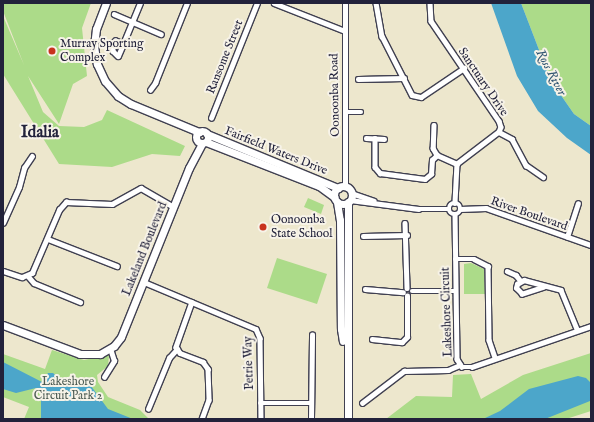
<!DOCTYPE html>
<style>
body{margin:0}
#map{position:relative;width:594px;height:422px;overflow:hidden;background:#ede7cd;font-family:"IM FELL English",serif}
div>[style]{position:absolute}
.green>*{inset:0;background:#acdb89}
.water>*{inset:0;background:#4ca6ca}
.roads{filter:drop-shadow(1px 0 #404051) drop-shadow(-1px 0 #404051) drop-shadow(0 1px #404051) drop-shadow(0 -1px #404051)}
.street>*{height:4.5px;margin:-2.25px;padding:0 2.25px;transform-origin:2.25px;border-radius:2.25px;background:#fff}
.street>.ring{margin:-2.25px;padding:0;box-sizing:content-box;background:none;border:4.5px solid #fff;border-radius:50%}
.secondary>*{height:7px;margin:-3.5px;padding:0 3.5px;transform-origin:3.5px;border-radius:3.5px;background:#fff}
.secondary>.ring{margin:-3.5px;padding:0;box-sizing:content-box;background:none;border:7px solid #fff;border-radius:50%}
.dots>*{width:11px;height:11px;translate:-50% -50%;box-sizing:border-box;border:2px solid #f7f3e8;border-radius:50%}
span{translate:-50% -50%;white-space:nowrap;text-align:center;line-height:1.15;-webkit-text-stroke:4px #f7f3e8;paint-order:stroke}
.poi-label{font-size:12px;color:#22223b}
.left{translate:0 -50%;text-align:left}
.street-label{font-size:12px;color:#22223b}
.park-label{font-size:12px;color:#4b5a52}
.water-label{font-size:13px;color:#335774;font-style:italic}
.district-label{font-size:16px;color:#22223b;font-weight:700}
.frame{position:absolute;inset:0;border:4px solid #22223b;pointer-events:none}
</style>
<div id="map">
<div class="green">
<div style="clip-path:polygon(3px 3px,91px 3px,82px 28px,87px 76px,73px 84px,59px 124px,28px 76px,43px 112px,59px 126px,84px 127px,102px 120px,107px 110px,185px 146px,180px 156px,152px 154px,112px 167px,59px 164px,3px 74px,3px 16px,24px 65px,3px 11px)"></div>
<div style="clip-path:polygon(521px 3px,591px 3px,591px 126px,574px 114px,551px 81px)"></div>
<div style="clip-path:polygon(308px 198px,324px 205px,321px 214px,304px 207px)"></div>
<div style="clip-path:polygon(277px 258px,327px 274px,317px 304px,267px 288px)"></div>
<div style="clip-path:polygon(471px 263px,484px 269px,485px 294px,464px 294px,464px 264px)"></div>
<div style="clip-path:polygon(52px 350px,84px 360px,109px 355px,108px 366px,97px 375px,98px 382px,108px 397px,140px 410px,149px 419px,24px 419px,29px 407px,3px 397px,3px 354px,45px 369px)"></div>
<div style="clip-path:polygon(591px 353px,591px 411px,566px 419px,386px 419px,416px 396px,452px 397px,453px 375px,471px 374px,481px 399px,523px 375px)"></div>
</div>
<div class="water">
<div style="clip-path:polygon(491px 3px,521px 3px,551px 81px,574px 114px,591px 126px,591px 155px,567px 138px,538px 111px,517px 76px)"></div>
<div style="clip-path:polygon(3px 362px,42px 382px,48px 373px,53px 373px,68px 386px,91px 386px,108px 409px,133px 419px,41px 419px,41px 391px,36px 388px,16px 393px,3px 389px)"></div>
<div style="clip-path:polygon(578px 376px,586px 378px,591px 383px,590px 401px,545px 419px,483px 419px,500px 411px,529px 389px)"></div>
</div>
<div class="roads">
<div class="street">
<div style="left:274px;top:3px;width:76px;rotate:21.5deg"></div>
<div style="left:376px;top:3px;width:34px;rotate:80deg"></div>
<div style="left:382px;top:36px;width:66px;rotate:63deg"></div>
<div style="left:412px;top:95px;width:9px;rotate:13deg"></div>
<div style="left:421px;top:97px;width:52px;rotate:-34deg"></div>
<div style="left:430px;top:3px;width:18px;rotate:87deg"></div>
<div style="left:431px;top:21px;width:121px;rotate:55.8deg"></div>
<div style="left:499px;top:121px;width:6px;rotate:72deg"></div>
<div style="left:501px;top:127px;width:5px;rotate:112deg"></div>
<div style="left:499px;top:132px;width:53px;rotate:142.7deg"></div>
<div style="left:457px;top:164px;width:39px;rotate:93deg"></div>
<div style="left:114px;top:14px;width:51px;rotate:23.1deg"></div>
<div style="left:123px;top:44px;width:8px;rotate:-157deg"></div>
<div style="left:116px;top:41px;width:4px;rotate:146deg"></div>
<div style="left:113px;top:43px;width:8px;rotate:90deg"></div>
<div style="left:113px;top:51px;width:7px;rotate:45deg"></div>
<div style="left:118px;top:56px;width:13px;rotate:-67deg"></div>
<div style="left:123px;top:44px;width:44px;rotate:-67.5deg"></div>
<div style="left:358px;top:79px;width:46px;rotate:-1.2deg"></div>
<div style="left:150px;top:90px;width:9px;rotate:-54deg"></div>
<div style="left:155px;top:83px;width:86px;rotate:-68.2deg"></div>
<div style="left:347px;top:112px;width:14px"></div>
<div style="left:211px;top:118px;width:124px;rotate:-68.2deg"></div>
<div style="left:434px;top:125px;width:23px;rotate:92deg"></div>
<div style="left:433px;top:148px;width:8px;rotate:60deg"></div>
<div style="left:437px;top:155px;width:22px;rotate:24deg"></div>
<div style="left:499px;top:132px;width:15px;rotate:28deg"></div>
<div style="left:512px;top:139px;width:30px;rotate:62deg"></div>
<div style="left:526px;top:165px;width:21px;rotate:35deg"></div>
<div style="left:366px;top:138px;width:18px;rotate:3deg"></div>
<div style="left:375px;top:138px;width:29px;rotate:90deg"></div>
<div style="left:375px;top:167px;width:8px;rotate:50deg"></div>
<div style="left:380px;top:173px;width:45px;rotate:7.6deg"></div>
<div style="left:425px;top:179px;width:8px;rotate:-40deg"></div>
<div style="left:431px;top:174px;width:14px;rotate:-86deg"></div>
<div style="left:432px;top:160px;width:7px;rotate:-45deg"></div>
<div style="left:345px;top:187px;width:184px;rotate:-90deg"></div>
<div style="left:351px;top:193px;width:24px;rotate:19deg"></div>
<div style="left:350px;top:200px;width:69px;rotate:7.5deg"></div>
<div style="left:418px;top:209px;width:31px"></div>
<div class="ring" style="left:449.5px;top:203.5px;width:6.5px;height:6.5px"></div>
<div style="left:460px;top:209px;width:26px;rotate:-2deg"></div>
<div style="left:486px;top:208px;width:111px;rotate:19.4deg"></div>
<div style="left:455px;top:214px;width:145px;rotate:89.2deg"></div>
<div style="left:457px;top:359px;width:9px;rotate:58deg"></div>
<div style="left:462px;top:367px;width:10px"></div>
<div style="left:472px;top:367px;width:126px;rotate:-19deg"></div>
<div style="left:3px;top:223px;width:39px;rotate:-66deg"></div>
<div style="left:19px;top:187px;width:20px;rotate:-75deg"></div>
<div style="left:24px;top:168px;width:14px;rotate:-56deg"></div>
<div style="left:405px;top:223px;width:65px;rotate:88.2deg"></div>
<div style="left:363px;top:236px;width:44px;rotate:-1.3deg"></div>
<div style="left:567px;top:237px;width:35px;rotate:-72deg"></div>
<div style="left:48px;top:239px;width:74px;rotate:21.4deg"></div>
<div style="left:455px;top:259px;width:19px"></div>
<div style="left:474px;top:259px;width:16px;rotate:27deg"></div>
<div style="left:488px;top:266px;width:74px;rotate:89.2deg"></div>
<div style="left:489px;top:340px;width:18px;rotate:71deg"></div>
<div style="left:3px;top:271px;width:20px;rotate:18deg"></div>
<div style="left:22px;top:277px;width:11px;rotate:-22deg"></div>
<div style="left:32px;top:273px;width:69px;rotate:-66.8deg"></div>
<div style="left:59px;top:210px;width:11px;rotate:-49deg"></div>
<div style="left:66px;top:202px;width:46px;rotate:2.5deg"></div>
<div style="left:112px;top:204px;width:33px;rotate:-29deg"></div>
<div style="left:141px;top:188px;width:38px;rotate:30deg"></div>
<div style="left:507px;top:271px;width:10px;rotate:24deg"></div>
<div style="left:516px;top:275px;width:6px;rotate:51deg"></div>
<div style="left:28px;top:276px;width:9px;rotate:49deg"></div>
<div style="left:34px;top:283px;width:50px;rotate:22.4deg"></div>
<div style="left:144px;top:282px;width:121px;rotate:22.8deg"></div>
<div style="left:256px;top:329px;width:10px;rotate:66deg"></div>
<div style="left:260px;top:338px;width:81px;rotate:89.3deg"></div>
<div style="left:544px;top:287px;width:23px;rotate:162deg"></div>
<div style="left:522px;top:294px;width:8px;rotate:-135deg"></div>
<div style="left:516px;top:288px;width:4px;rotate:-76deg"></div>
<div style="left:517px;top:284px;width:8px;rotate:-30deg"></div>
<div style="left:524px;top:280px;width:38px;rotate:15deg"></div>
<div style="left:561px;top:290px;width:42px;rotate:67.7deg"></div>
<div style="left:365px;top:289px;width:38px;rotate:5deg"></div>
<div style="left:412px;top:291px;width:43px"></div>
<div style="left:192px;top:302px;width:48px;rotate:109.6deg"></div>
<div style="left:176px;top:347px;width:7px;rotate:56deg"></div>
<div style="left:180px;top:353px;width:25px;rotate:21deg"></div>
<div style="left:203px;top:362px;width:9px;rotate:54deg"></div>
<div style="left:208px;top:369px;width:31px;rotate:88deg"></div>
<div style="left:209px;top:400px;width:20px;rotate:110deg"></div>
<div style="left:372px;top:339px;width:30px;rotate:6deg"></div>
<div style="left:402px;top:342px;width:7px;rotate:-45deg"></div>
<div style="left:407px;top:337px;width:41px;rotate:-90deg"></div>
<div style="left:104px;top:377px;width:19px;rotate:-58deg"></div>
<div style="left:114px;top:361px;width:13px;rotate:-108deg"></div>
<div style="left:260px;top:403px;width:52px"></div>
<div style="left:362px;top:403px;width:53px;rotate:-37.3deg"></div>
<div style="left:404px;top:371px;width:44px;rotate:-1.3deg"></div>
<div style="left:448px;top:370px;width:13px;rotate:-23deg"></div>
<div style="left:148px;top:409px;width:55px;rotate:-67.6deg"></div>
<div style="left:169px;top:358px;width:12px;rotate:-48deg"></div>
<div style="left:311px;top:419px;width:84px;rotate:-89.3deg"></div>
</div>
<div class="secondary">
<div style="left:106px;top:3px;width:28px;rotate:111deg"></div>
<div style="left:96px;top:29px;width:17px;rotate:97deg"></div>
<div style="left:94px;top:46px;width:18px;rotate:81deg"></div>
<div style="left:97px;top:64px;width:19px;rotate:65deg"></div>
<div style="left:105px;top:81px;width:20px;rotate:49deg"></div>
<div style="left:118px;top:96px;width:15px;rotate:32deg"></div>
<div style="left:131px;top:104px;width:74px;rotate:22.4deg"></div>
<div class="ring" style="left:196px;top:131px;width:5px;height:5px"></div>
<div style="left:207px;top:134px;width:142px;rotate:22.4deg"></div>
<div style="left:206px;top:142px;width:121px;rotate:21.3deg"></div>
<div style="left:319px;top:186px;width:19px;rotate:36deg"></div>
<div class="ring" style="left:334px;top:186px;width:11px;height:11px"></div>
<div style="left:337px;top:202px;width:18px;rotate:81deg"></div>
<div style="left:340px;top:220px;width:109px;rotate:89.5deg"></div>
<div style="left:341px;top:329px;width:12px;rotate:81deg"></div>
<div style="left:3px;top:325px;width:82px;rotate:20.6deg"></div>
<div style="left:80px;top:354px;width:20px"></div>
<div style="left:100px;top:354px;width:16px;rotate:-30deg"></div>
<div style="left:114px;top:346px;width:11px;rotate:-52deg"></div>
<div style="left:121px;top:337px;width:182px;rotate:-68.1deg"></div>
<div style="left:189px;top:168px;width:27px;rotate:-62deg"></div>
<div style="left:348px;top:419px;width:217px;rotate:-90deg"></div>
</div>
</div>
<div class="dots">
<div style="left:52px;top:51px;background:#c8321e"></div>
<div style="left:263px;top:227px;background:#c8321e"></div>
</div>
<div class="poi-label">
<span class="left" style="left:60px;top:51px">Murray Sporting<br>Complex</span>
<span class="left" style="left:271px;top:227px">Oonoonba<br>State School</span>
</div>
<div class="street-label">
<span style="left:225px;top:57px;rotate:-68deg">Ransome Street</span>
<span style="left:483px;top:82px;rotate:56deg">Sanctuary Drive</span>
<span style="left:335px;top:95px;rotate:-91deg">Oonoonba Road</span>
<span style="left:276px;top:151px;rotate:22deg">Fairfield Waters Drive</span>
<span style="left:529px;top:214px;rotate:19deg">River Boulevard</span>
<span style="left:145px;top:249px;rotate:-68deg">Lakeland Boulevard</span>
<span style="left:447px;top:312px;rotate:-92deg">Lakeshore Circuit</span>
<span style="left:249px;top:363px;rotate:-92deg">Petrie Way</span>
</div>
<div class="park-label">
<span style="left:68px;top:389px">Lakeshore<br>Circuit Park 2</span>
</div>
<div class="water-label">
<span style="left:550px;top:73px;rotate:62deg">Ross River</span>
</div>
<div class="district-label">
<span style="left:40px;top:133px">Idalia</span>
</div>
<div class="frame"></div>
</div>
